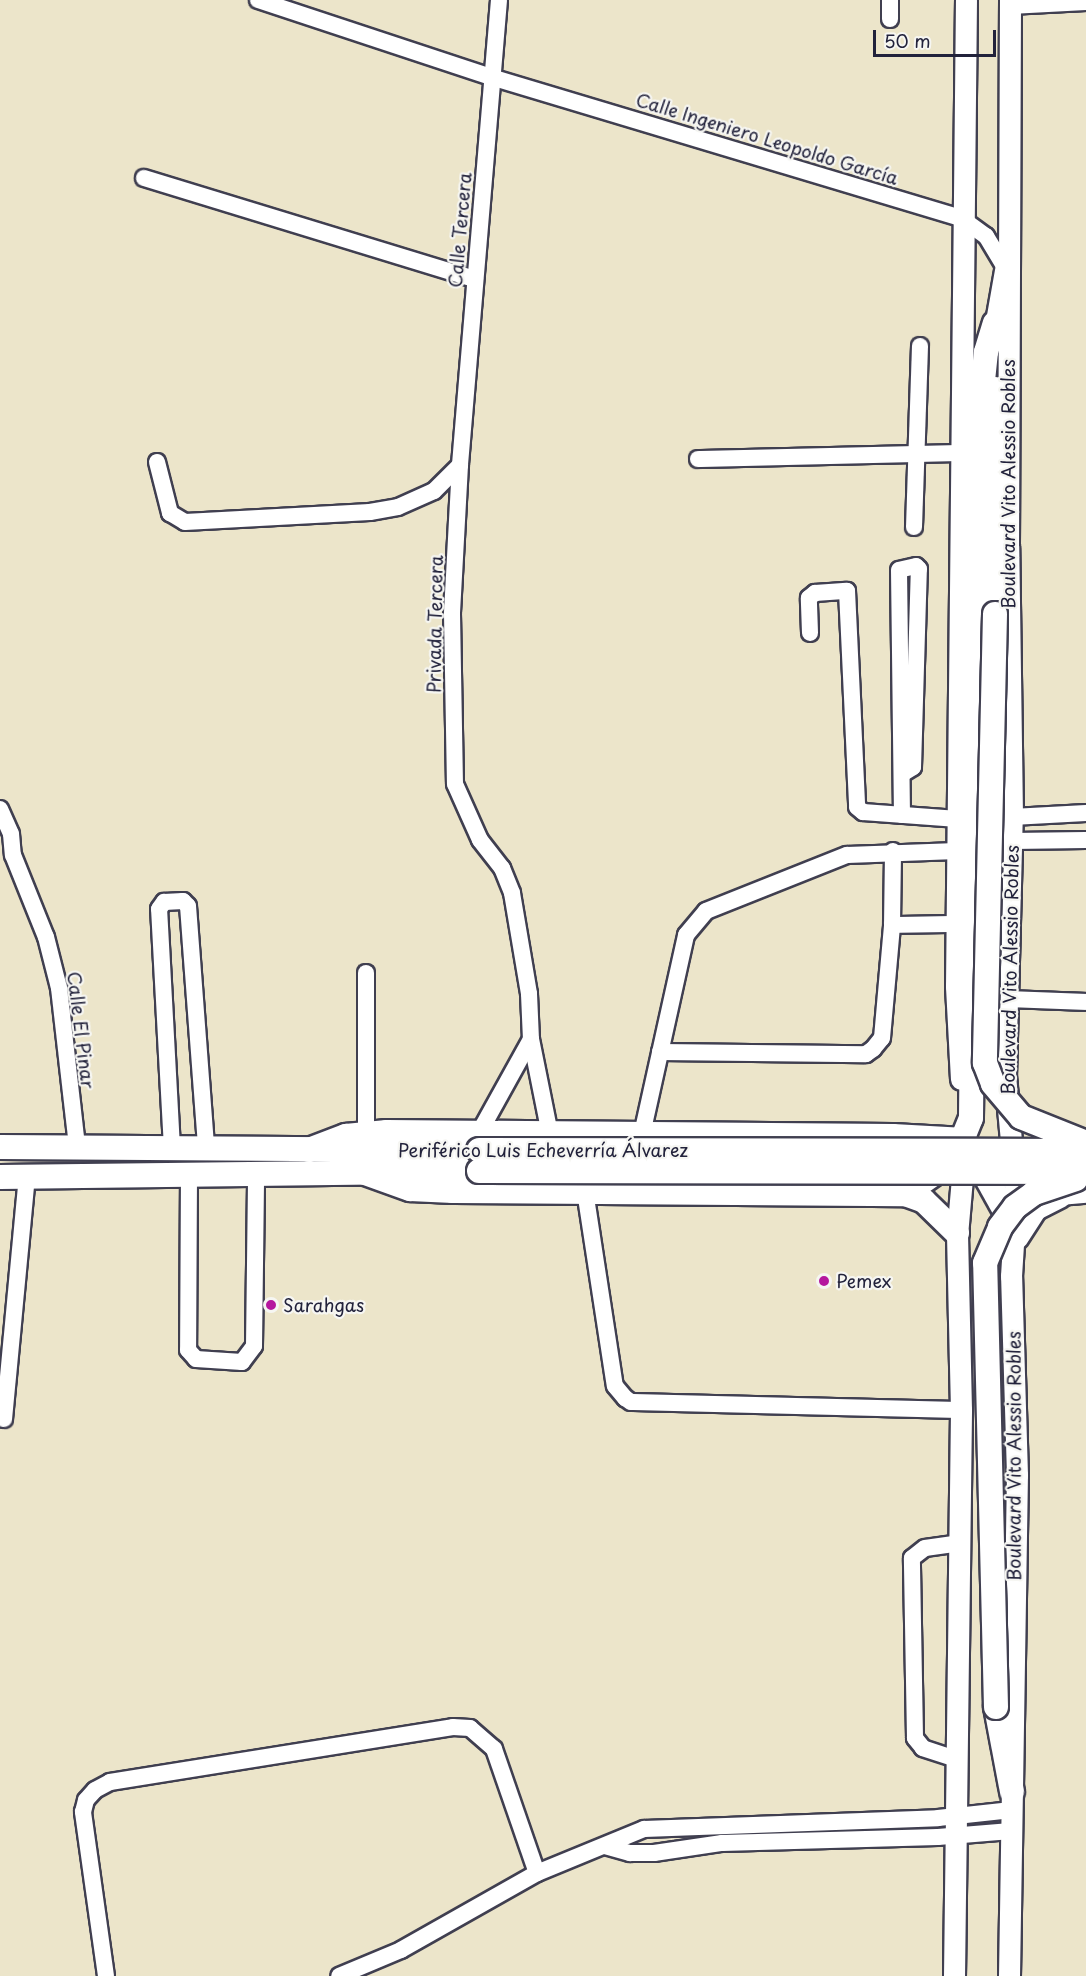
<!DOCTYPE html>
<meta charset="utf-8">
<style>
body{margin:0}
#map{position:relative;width:1086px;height:1976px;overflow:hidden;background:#ece5ca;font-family:"Playpen Sans",sans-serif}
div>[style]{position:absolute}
.roads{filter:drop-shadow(2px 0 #403f50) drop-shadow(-2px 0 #403f50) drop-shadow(0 2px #403f50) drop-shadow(0 -2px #403f50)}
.minor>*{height:16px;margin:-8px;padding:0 8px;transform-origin:8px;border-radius:8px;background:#fff}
.major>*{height:21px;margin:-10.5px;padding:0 10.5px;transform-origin:10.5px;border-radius:10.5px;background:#fff}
.highway>*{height:24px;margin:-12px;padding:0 12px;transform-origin:12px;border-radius:12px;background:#fff}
.bridges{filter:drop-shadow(2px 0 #403f50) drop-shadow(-2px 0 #403f50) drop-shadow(0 2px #403f50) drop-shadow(0 -2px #403f50)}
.highway-bridge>*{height:24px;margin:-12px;padding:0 12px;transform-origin:12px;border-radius:12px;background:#fff}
.dots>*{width:16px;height:16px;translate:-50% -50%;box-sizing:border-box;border:3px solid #f6f6f2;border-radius:50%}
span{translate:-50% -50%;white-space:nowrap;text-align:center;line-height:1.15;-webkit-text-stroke:4.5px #f6f6f2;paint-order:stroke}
.street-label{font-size:18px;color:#22223b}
.poi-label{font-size:18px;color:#22223b}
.left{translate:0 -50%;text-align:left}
.scale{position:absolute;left:873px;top:30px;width:123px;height:27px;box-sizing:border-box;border:3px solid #22223b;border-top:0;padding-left:8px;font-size:18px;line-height:21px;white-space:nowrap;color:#22223b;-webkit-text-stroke:4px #f6f6f2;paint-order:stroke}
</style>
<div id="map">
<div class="roads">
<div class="minor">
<div style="left:258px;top:0;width:249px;rotate:18.3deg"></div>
<div style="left:494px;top:78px;width:488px;rotate:16.7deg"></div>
<div style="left:961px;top:218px;width:31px;rotate:36deg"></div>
<div style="left:986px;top:236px;width:41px;rotate:59deg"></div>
<div style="left:499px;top:0;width:467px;rotate:94.8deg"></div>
<div style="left:460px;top:465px;width:149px;rotate:93.1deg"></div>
<div style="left:452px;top:614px;width:170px;rotate:89deg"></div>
<div style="left:455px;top:784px;width:61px;rotate:65.9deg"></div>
<div style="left:480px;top:840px;width:36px;rotate:52deg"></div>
<div style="left:502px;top:868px;width:27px;rotate:68deg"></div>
<div style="left:512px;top:893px;width:102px;rotate:80.4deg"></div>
<div style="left:529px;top:994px;width:45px;rotate:87.5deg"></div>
<div style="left:531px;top:1039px;width:97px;rotate:78.7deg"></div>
<div style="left:1010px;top:6px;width:76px;rotate:-3deg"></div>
<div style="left:890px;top:19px;width:19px;rotate:-90deg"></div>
<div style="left:144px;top:178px;width:346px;rotate:17deg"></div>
<div style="left:698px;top:459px;width:264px;rotate:-1.3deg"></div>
<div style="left:157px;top:462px;width:53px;rotate:75.7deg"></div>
<div style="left:170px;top:513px;width:17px;rotate:31deg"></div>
<div style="left:185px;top:522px;width:185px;rotate:-3.1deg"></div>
<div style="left:370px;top:512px;width:28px;rotate:-10deg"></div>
<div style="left:398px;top:507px;width:39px;rotate:-24deg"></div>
<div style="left:434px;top:491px;width:37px;rotate:-45deg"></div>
<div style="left:914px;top:527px;width:181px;rotate:-88.1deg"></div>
<div style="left:810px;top:633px;width:35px;rotate:-92deg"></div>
<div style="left:809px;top:598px;width:8px;rotate:-40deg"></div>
<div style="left:815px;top:593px;width:32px;rotate:-4deg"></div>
<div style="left:847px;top:591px;width:216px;rotate:87.3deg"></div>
<div style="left:857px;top:807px;width:8px;rotate:40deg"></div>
<div style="left:863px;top:812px;width:95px;rotate:4.2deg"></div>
<div style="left:902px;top:774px;width:13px;rotate:-32deg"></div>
<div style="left:913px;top:767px;width:198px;rotate:-88.3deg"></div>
<div style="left:919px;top:569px;width:4px;rotate:-135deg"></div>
<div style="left:916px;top:566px;width:17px;rotate:167deg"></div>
<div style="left:899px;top:570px;width:245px;rotate:89.3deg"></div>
<div style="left:0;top:809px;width:27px;rotate:66deg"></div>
<div style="left:11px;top:834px;width:21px;rotate:85deg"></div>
<div style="left:13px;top:855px;width:88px;rotate:68.1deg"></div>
<div style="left:46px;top:937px;width:53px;rotate:75.7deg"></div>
<div style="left:59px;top:988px;width:158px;rotate:83.5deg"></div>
<div style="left:1012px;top:817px;width:74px;rotate:-3.1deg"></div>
<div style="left:1012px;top:841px;width:74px;rotate:-0.8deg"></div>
<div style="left:892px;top:925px;width:65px;rotate:-0.9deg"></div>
<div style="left:1009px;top:999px;width:77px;rotate:2.2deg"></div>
<div style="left:660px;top:1052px;width:206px;rotate:0.6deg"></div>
<div style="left:866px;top:1054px;width:9px;rotate:-36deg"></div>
<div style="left:873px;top:1049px;width:14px;rotate:-51deg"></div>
<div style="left:882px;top:1038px;width:113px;rotate:-84.9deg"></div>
<div style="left:892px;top:925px;width:74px;rotate:-89.2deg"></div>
<div style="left:366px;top:1133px;width:160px;rotate:-90deg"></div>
<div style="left:479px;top:1133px;width:107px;rotate:-61deg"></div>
<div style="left:642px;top:1134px;width:204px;rotate:-77.5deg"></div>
<div style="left:686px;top:935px;width:31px;rotate:-50deg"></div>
<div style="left:706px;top:911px;width:152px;rotate:-21.7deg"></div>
<div style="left:847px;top:855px;width:110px;rotate:-2.1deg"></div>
<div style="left:172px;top:1148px;width:239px;rotate:-93.1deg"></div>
<div style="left:159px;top:909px;width:9px;rotate:-54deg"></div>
<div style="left:164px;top:902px;width:19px;rotate:-3deg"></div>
<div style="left:183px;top:901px;width:7px;rotate:45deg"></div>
<div style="left:188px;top:906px;width:243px;rotate:85.7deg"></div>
<div style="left:189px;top:1175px;width:175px;rotate:90.3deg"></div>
<div style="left:188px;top:1350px;width:12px;rotate:48deg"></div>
<div style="left:196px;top:1359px;width:46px;rotate:3.7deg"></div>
<div style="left:242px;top:1362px;width:20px;rotate:-53deg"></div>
<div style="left:254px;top:1346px;width:172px;rotate:-89.3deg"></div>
<div style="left:585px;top:1191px;width:197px;rotate:81.3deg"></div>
<div style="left:615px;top:1386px;width:16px;rotate:50deg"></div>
<div style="left:625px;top:1398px;width:7px;rotate:34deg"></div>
<div style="left:631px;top:1402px;width:330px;rotate:1.4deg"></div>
<div style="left:1048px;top:1198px;width:38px;rotate:-5deg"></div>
<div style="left:4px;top:1419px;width:243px;rotate:-84.6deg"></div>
<div style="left:956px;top:1759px;width:35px;rotate:-162deg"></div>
<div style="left:923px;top:1748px;width:13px;rotate:-129deg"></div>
<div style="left:915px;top:1738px;width:180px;rotate:-91deg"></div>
<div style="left:912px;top:1558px;width:16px;rotate:-38deg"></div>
<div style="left:925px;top:1548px;width:36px;rotate:-8deg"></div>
<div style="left:605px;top:1846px;width:26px;rotate:16deg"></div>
<div style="left:630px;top:1853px;width:24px"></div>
<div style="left:654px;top:1853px;width:69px;rotate:-8.4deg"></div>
<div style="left:722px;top:1843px;width:216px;rotate:-1.6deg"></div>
<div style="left:938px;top:1837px;width:73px;rotate:-4.7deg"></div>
<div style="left:537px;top:1873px;width:116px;rotate:-22.4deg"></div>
<div style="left:644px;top:1829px;width:294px;rotate:-2.1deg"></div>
<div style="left:938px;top:1818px;width:74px;rotate:-6.2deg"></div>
<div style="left:106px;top:1976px;width:166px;rotate:-98deg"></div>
<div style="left:83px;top:1812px;width:12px;rotate:-76deg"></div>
<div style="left:86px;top:1800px;width:13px;rotate:-48deg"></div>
<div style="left:95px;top:1790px;width:17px;rotate:-28deg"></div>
<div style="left:110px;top:1782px;width:347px;rotate:-9.1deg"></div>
<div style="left:453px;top:1727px;width:17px;rotate:3deg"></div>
<div style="left:470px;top:1728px;width:32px;rotate:41deg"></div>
<div style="left:494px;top:1749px;width:131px;rotate:70.9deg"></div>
<div style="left:537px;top:1873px;width:156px;rotate:150.5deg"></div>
<div style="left:401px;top:1950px;width:67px;rotate:157.2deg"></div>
</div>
<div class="major">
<div style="left:961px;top:1079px;width:93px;rotate:-93.1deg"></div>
<div style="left:956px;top:986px;width:986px;rotate:-89.42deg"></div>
<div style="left:1017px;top:1238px;width:35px;rotate:-57deg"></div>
<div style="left:1036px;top:1209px;width:27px;rotate:-27deg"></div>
<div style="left:954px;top:1976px;width:566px;rotate:-89.29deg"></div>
<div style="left:961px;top:1410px;width:175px;rotate:-91.3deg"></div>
<div style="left:957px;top:1235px;width:80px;rotate:-85deg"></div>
<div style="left:1009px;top:1976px;width:501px;rotate:-89.09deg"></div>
<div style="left:1017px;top:1475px;width:199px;rotate:-91.7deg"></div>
<div style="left:1011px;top:1276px;width:80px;rotate:-86.4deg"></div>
<div style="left:1016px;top:1196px;width:121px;rotate:-95.2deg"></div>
<div style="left:1005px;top:1076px;width:259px;rotate:-88.5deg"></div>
<div style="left:1012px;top:817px;width:271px;rotate:-90.8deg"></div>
<div style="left:1008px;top:546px;width:546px;rotate:-89.79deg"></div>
</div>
<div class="highway">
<div style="left:995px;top:339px;width:69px;rotate:-80deg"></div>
<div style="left:995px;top:614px;width:225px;rotate:-90deg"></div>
<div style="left:0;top:1147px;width:479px;rotate:0.4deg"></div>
<div style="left:309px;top:1150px;width:40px;rotate:-21deg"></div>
<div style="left:346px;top:1136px;width:41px;rotate:-5.6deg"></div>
<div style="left:387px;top:1132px;width:506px;rotate:0.45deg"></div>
<div style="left:893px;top:1136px;width:72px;rotate:3.2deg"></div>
<div style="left:974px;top:1155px;width:85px;rotate:61deg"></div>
<div style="left:365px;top:1173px;width:48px;rotate:19.6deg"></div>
<div style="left:410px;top:1189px;width:43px;rotate:2.7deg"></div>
<div style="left:453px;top:1191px;width:452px;rotate:0.4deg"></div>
<div style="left:905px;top:1194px;width:20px;rotate:20deg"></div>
<div style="left:924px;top:1201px;width:46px;rotate:44.1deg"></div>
<div style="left:0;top:1177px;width:479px;rotate:-0.7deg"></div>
<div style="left:905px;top:1194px;width:60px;rotate:-34.8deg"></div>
<div style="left:954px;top:1160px;width:45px;rotate:-68deg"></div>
<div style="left:971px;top:1118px;width:689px;rotate:-89.42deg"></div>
<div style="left:978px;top:429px;width:77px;rotate:-84.1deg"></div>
<div style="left:986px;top:352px;width:30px;rotate:-73deg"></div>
<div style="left:996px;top:1707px;width:86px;rotate:79.3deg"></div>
</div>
</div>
<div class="bridges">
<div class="highway-bridge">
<div style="left:995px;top:614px;width:449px;rotate:91.3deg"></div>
<div style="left:985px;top:1063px;width:22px;rotate:69deg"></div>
<div style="left:993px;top:1084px;width:43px;rotate:49.7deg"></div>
<div style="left:1021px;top:1117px;width:70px;rotate:21.8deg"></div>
<div style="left:479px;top:1150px;width:607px;rotate:0.09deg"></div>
<div style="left:479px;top:1171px;width:607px;rotate:0.09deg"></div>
<div style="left:996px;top:1707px;width:444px;rotate:-91.4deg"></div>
<div style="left:985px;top:1263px;width:39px;rotate:-67deg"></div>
<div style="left:1000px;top:1227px;width:25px;rotate:-53deg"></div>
<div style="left:1015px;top:1207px;width:24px;rotate:-36deg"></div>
<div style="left:1034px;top:1193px;width:44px;rotate:-18.4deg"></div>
</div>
</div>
<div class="dots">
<div style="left:824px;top:1281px;background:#b5179e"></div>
<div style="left:271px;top:1305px;background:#b5179e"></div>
</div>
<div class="street-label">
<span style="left:767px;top:139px;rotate:17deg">Calle Ingeniero Leopoldo García</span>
<span style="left:460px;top:230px;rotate:-85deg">Calle Tercera</span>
<span style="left:1008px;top:484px;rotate:-90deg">Boulevard Vito Alessio Robles</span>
<span style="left:435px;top:624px;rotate:-89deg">Privada Tercera</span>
<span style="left:1010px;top:970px;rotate:-89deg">Boulevard Vito Alessio Robles</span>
<span style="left:81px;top:1030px;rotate:83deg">Calle El Pinar</span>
<span style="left:543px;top:1150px">Periférico Luis Echeverría Álvarez</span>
<span style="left:1014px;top:1456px;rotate:-90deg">Boulevard Vito Alessio Robles</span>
</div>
<div class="poi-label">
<span class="left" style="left:836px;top:1281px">Pemex</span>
<span class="left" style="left:283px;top:1305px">Sarahgas</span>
</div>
<div class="scale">50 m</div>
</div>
